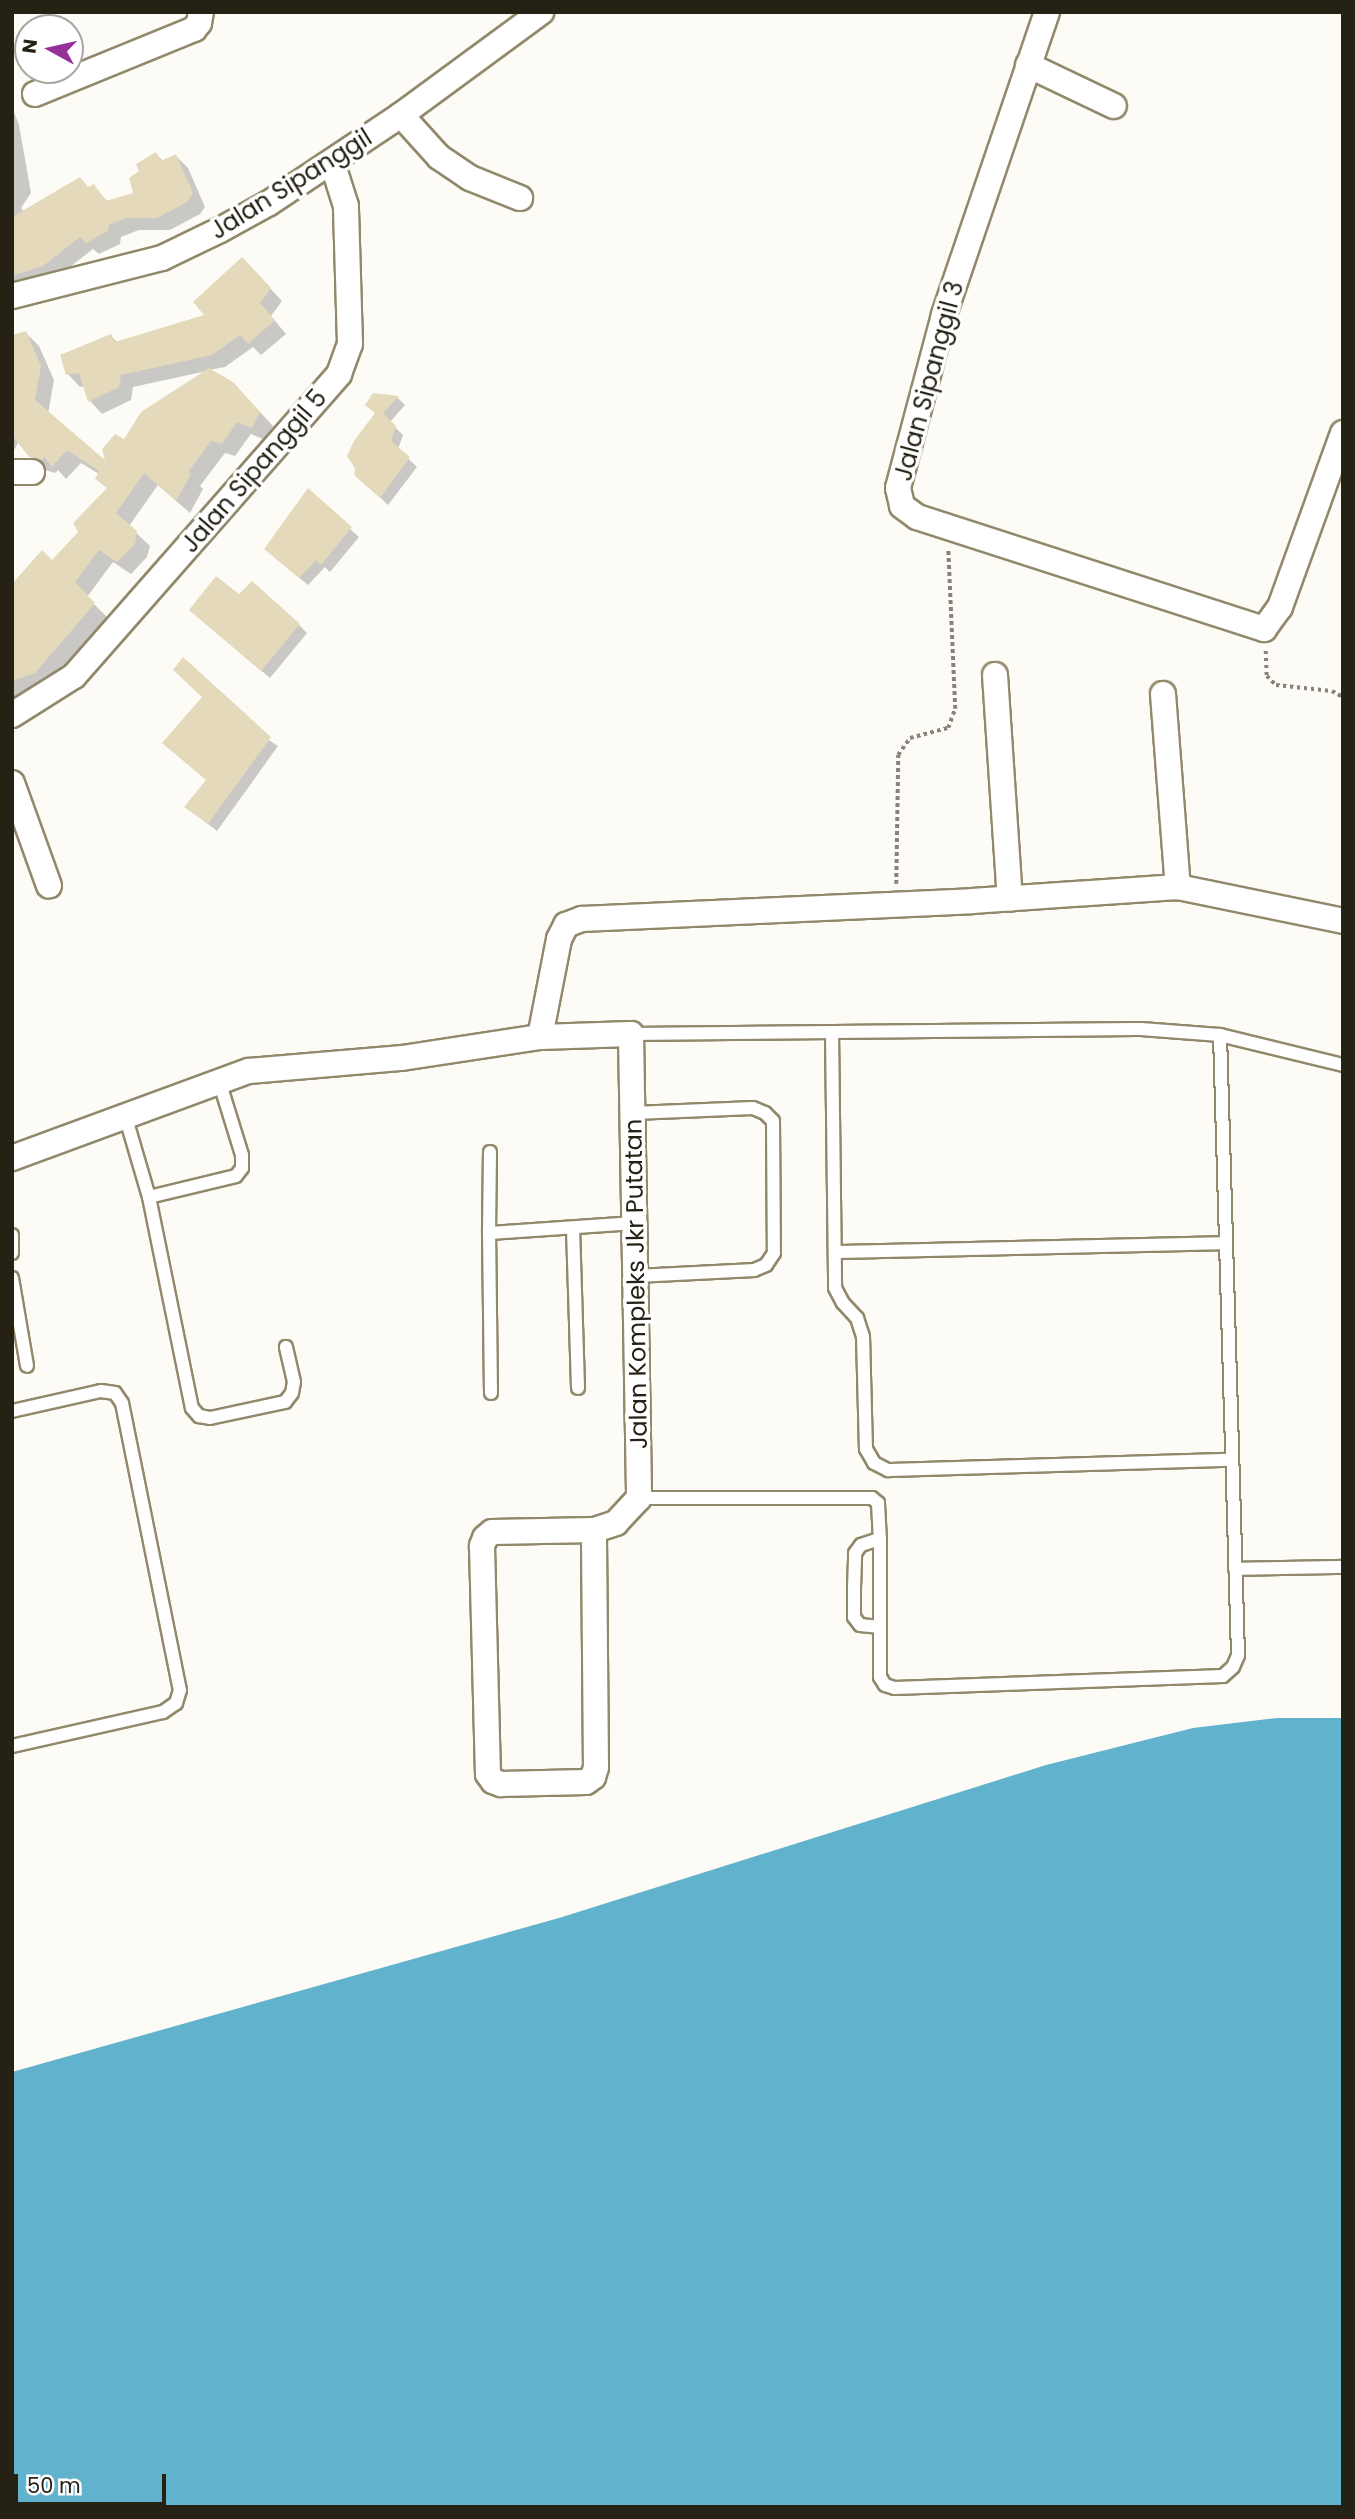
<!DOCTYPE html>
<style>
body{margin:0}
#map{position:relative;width:1355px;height:2519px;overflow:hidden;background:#fdfbf5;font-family:Poppins,sans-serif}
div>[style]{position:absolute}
.water>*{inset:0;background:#61b2cd}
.shadow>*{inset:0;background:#0003}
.building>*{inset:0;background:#e4dabb}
.path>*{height:3.5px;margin-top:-1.75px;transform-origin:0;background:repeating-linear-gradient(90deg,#87837a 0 3.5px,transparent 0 7px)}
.roads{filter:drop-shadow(2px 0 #92896c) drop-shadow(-2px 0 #92896c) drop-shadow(0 2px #92896c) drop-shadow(0 -2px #92896c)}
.service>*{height:12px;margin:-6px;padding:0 6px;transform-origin:6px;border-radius:6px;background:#fff}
.minor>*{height:24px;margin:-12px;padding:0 12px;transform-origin:12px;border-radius:12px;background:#fff}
span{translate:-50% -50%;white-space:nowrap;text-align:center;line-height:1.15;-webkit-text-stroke:7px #fff;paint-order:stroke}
.street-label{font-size:24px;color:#252115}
.frame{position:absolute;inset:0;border:14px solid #252115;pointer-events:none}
.north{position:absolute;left:14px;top:14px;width:70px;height:70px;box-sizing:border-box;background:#fff;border:2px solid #a8a6a1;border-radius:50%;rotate:278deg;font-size:19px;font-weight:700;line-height:28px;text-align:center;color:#252115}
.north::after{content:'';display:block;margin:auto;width:24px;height:32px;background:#933199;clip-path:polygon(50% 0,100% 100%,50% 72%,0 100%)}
.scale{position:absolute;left:14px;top:2474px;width:152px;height:32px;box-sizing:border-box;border:4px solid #252115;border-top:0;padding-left:9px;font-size:21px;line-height:24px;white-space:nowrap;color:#252115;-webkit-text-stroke:5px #fff;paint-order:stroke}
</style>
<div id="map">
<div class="water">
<div style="clip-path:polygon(1277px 1718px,1343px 1718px,1343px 2507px,12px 2507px,12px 2072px,559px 1918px,1046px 1765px,1193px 1728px)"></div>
</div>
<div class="shadow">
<div style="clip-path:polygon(12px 107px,19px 125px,31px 193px,21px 208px,24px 212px,93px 186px,108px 202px,135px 194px,142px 172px,156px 154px,163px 161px,176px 156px,188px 168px,205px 207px,200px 214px,170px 230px,139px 230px,121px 237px,120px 244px,99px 254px,93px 249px,57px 277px,23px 289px,12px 278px)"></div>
<div style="clip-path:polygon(255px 272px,282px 301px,271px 316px,286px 334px,261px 355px,253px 347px,225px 367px,209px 370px,246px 397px,273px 426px,265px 440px,251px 434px,235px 456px,225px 453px,200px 486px,203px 489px,190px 513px,158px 485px,129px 526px,150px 546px,147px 557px,131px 574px,113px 562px,87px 597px,107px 617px,48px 686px,12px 699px,12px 587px,52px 562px,80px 532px,108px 489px,97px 478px,99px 474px,81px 463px,66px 479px,58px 470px,55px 473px,45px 470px,19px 441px,12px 454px,12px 336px,26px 333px,39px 346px,54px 380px,48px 414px,109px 465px,124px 442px,207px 371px,133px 387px,131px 400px,102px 414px,90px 401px,85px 386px,80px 387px,68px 374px,111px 336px,118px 343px,207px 316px)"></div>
<div style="clip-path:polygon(374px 395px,398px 398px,405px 405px,390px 422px,403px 435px,398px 449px,417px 467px,388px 505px,356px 474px,377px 414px)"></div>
<div style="clip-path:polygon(308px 491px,359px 537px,330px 572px,325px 567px,308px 585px,274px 557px)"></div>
<div style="clip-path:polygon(239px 597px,299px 625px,307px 633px,270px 678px,199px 618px)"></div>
<div style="clip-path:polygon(205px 698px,278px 746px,217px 831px,186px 807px,208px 781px)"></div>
</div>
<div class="building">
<div style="clip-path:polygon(156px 152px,161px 161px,176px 154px,193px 193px,187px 202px,157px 218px,126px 218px,109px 225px,108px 231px,86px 243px,80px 237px,43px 266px,12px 276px,12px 217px,80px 177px,88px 187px,94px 184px,106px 201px,133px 193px,129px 178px,139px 171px,136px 164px)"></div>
<div style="clip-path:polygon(242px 257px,271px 288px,260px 303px,275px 320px,248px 344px,240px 335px,212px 355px,121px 375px,119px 387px,88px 402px,79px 373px,66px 375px,60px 355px,111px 334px,115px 342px,204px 315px,193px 302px)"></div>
<div style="clip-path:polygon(26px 331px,41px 366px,35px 400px,105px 460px,102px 449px,115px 434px,124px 439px,141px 412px,209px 368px,233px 382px,260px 412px,252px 428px,237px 422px,222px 444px,211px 441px,188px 472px,191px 474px,176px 501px,144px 473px,116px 513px,137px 531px,135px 544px,117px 562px,99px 550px,75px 582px,95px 603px,35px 673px,12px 681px,12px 584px,42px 550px,52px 560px,78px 532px,73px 523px,107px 488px,95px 479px,99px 471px,67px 450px,52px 467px,45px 457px,41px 460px,29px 457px,12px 435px,12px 335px)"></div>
<div style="clip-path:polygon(373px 393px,399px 396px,383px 413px,396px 426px,391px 441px,410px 457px,380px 498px,354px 475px,355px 468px,347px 456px,354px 441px,375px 413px,365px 405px)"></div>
<div style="clip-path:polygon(308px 488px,352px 527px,321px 565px,316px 560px,299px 578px,264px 549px)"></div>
<div style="clip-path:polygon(216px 576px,239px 594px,252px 581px,300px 624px,261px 671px,189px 610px)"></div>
<div style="clip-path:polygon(183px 657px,271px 737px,208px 824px,184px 807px,206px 780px,162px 743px,202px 697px,173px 670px)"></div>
</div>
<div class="path">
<div style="left:1266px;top:651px;width:25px;rotate:88deg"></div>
<div style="left:1267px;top:676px;width:13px;rotate:45deg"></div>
<div style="left:1276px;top:685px;width:56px;rotate:6.1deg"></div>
<div style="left:1332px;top:691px;width:13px;rotate:29deg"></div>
<div style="left:896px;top:884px;width:129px;rotate:-89.1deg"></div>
<div style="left:898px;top:755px;width:21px;rotate:-55deg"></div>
<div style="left:910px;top:738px;width:39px;rotate:-15deg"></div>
<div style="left:948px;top:728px;width:20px;rotate:-70deg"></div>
<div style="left:955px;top:709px;width:160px;rotate:-92.5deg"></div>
</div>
<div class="roads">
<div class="service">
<div style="left:832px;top:1032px;width:256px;rotate:89.3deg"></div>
<div style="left:835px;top:1288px;width:17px;rotate:62deg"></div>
<div style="left:843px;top:1303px;width:21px;rotate:47deg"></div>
<div style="left:857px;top:1318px;width:19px;rotate:72deg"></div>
<div style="left:863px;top:1336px;width:113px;rotate:88.5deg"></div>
<div style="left:866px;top:1449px;width:16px;rotate:60deg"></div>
<div style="left:874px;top:1463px;width:16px;rotate:27deg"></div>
<div style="left:888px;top:1470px;width:344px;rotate:-1.7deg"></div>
<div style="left:631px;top:1034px;width:510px;rotate:-0.56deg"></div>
<div style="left:1141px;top:1029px;width:79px;rotate:4.3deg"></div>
<div style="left:1220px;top:1035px;width:127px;rotate:13.7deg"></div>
<div style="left:634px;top:1113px;width:119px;rotate:-2.4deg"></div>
<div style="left:753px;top:1108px;width:13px;rotate:23deg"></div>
<div style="left:765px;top:1113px;width:11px;rotate:45deg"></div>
<div style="left:773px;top:1121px;width:132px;rotate:89.6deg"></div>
<div style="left:774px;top:1253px;width:14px;rotate:124deg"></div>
<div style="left:766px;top:1265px;width:13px;rotate:157deg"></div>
<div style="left:754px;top:1270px;width:117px;rotate:177.1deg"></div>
<div style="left:125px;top:1115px;width:85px;rotate:73.7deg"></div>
<div style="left:149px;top:1197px;width:215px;rotate:78.5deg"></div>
<div style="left:192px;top:1408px;width:11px;rotate:49deg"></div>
<div style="left:199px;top:1416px;width:11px;rotate:10deg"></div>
<div style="left:210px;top:1418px;width:77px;rotate:-12deg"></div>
<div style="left:285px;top:1402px;width:11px;rotate:-52deg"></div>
<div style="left:292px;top:1393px;width:11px;rotate:-80deg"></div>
<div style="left:294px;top:1382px;width:36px;rotate:-103deg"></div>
<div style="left:149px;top:1197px;width:89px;rotate:-13.6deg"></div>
<div style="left:236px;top:1176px;width:10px;rotate:-53deg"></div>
<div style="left:242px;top:1168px;width:13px;rotate:-90deg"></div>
<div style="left:242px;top:1155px;width:74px;rotate:-107.2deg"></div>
<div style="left:573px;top:1228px;width:160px;rotate:88.2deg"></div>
<div style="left:489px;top:1233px;width:81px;rotate:-89.3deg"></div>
<div style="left:12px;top:1235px;width:18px;rotate:90deg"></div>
<div style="left:835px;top:1252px;width:390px;rotate:-1.3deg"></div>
<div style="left:12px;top:1278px;width:89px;rotate:80.3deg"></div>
<div style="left:491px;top:1393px;width:160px;rotate:-90.7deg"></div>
<div style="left:489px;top:1233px;width:147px;rotate:-3.9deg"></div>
<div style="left:12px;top:1411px;width:91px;rotate:-12.7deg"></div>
<div style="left:101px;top:1391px;width:14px;rotate:8deg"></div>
<div style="left:115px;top:1393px;width:12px;rotate:55deg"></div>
<div style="left:122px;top:1403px;width:293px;rotate:78.6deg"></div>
<div style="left:180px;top:1690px;width:14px;rotate:107deg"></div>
<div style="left:176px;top:1703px;width:16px;rotate:145deg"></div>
<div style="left:163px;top:1712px;width:155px;rotate:167.3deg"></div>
<div style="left:639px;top:1498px;width:233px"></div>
<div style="left:872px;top:1498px;width:8px;rotate:40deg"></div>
<div style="left:878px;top:1503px;width:36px;rotate:87deg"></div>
<div style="left:880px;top:1539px;width:138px;rotate:90deg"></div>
<div style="left:880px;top:1677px;width:9px;rotate:58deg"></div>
<div style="left:885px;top:1685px;width:10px;rotate:17deg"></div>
<div style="left:895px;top:1688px;width:328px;rotate:-2.1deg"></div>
<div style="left:1223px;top:1676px;width:13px;rotate:-42deg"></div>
<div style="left:1233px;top:1667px;width:13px;rotate:-67deg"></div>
<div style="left:1238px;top:1655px;width:620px;rotate:-91.66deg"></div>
<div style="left:1235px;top:1569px;width:108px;rotate:-1.1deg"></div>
<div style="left:880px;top:1627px;width:20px;rotate:-174deg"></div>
<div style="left:860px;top:1625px;width:10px;rotate:-127deg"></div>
<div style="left:854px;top:1617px;width:29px;rotate:-90deg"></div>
<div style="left:854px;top:1588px;width:35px;rotate:-88deg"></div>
<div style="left:855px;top:1553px;width:10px;rotate:-53deg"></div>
<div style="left:861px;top:1545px;width:20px;rotate:-18deg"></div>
</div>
<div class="minor">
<div style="left:1047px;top:12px;width:320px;rotate:108.8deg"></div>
<div style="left:944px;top:315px;width:179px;rotate:104.9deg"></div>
<div style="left:898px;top:488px;width:18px;rotate:77deg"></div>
<div style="left:902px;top:506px;width:19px;rotate:36deg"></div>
<div style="left:917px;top:517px;width:365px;rotate:17.9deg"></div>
<div style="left:1264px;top:629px;width:27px;rotate:-54deg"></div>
<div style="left:1280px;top:607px;width:185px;rotate:-70.1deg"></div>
<div style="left:1028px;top:65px;width:95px;rotate:25.5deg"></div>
<div style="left:35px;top:94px;width:172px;rotate:-22.2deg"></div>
<div style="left:194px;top:29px;width:8px;rotate:-50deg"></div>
<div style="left:199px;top:23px;width:11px;rotate:-80deg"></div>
<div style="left:401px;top:115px;width:57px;rotate:47.9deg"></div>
<div style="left:439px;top:157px;width:37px;rotate:34deg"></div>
<div style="left:470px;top:178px;width:54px;rotate:21.8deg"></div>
<div style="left:12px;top:296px;width:155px;rotate:-14.2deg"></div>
<div style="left:162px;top:258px;width:64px;rotate:-25.8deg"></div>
<div style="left:220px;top:230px;width:56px;rotate:-28.9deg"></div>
<div style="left:269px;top:203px;width:159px;rotate:-33.7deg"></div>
<div style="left:401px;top:115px;width:174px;rotate:-36.3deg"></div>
<div style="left:12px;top:472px;width:20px"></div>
<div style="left:995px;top:675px;width:224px;rotate:86.2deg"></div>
<div style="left:1163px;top:694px;width:194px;rotate:85.6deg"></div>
<div style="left:12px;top:715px;width:73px;rotate:-32.2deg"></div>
<div style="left:74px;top:676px;width:402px;rotate:-48.7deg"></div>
<div style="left:339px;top:374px;width:32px;rotate:-70deg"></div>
<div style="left:350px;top:344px;width:138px;rotate:-91.7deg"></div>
<div style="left:346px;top:206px;width:46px;rotate:-107.7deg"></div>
<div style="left:12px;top:783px;width:109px;rotate:70.2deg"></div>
<div style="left:540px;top:1037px;width:100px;rotate:-79deg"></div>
<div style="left:559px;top:939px;width:16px;rotate:-63deg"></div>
<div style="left:566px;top:925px;width:17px;rotate:-21deg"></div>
<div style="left:582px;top:919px;width:390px;rotate:-2.6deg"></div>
<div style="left:972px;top:901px;width:206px;rotate:-3.9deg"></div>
<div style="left:1178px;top:887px;width:168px;rotate:11.6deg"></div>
<div style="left:12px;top:1158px;width:252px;rotate:-20.2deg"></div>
<div style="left:249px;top:1071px;width:154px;rotate:-4.9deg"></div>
<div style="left:402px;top:1058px;width:140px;rotate:-8.7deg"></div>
<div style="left:540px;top:1037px;width:91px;rotate:-1.9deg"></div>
<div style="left:631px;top:1034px;width:464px;rotate:89deg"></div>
<div style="left:639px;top:1498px;width:34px;rotate:133deg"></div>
<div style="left:616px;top:1523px;width:23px;rotate:162deg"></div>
<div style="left:594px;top:1530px;width:102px;rotate:178.9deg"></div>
<div style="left:492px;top:1532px;width:9px;rotate:139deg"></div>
<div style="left:485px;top:1538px;width:9px;rotate:111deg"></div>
<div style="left:482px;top:1546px;width:228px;rotate:88.5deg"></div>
<div style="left:488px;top:1774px;width:9px;rotate:54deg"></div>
<div style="left:493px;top:1781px;width:9px;rotate:21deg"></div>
<div style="left:501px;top:1784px;width:85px;rotate:-1.3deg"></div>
<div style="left:586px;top:1782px;width:9px;rotate:-36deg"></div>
<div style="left:593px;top:1777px;width:10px;rotate:-73deg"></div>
<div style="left:596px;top:1767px;width:237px;rotate:-90.5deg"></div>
</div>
</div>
<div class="street-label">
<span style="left:291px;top:184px;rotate:-32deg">Jalan Sipanggil</span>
<span style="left:929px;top:381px;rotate:-75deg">Jalan Sipanggil 3</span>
<span style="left:254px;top:471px;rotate:-49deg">Jalan Sipanggil 5</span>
<span style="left:636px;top:1284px;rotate:-91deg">Jalan Kompleks Jkr Putatan</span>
</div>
<div class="frame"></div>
<div class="north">N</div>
<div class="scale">50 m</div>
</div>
